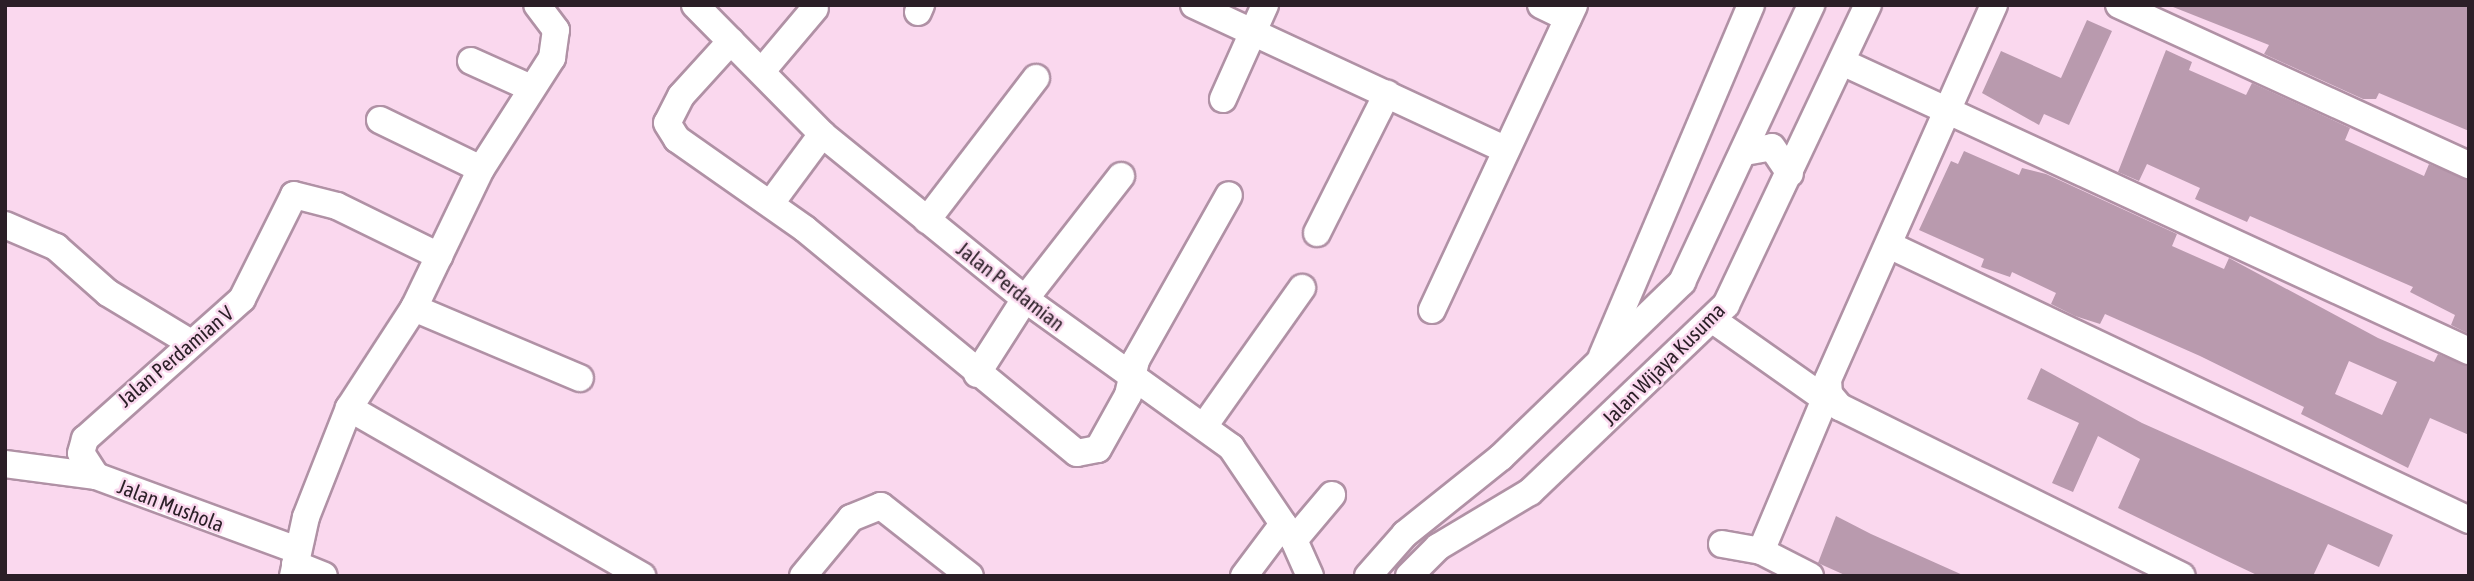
<!DOCTYPE html>
<style>
body{margin:0}
#map{position:relative;width:2474px;height:581px;overflow:hidden;background:#fad8ee;font-family:"Asap Condensed",sans-serif}
div>[style]{position:absolute}
.building>*{inset:0;background:#b99aae}
.roads{filter:drop-shadow(2px 0 #b091a5) drop-shadow(-2px 0 #b091a5) drop-shadow(0 2px #b091a5) drop-shadow(0 -2px #b091a5)}
.minor>*{height:26px;margin:-13px;padding:0 13px;transform-origin:13px;border-radius:13px;background:#fff}
span{translate:-50% -50%;white-space:nowrap;text-align:center;line-height:1.15;-webkit-text-stroke:5px #fad8ee;paint-order:stroke}
.street-label{font-size:21px;color:#2b1f27}
.frame{position:absolute;inset:0;border:7px solid #2b1f27;pointer-events:none}
</style>
<div id="map">
<div class="building">
<div style="clip-path:polygon(2168px 5px,2469px 5px,2469px 131px,2379px 93px,2376px 99px,2363px 99px,2264px 54px,2269px 45px)"></div>
<div style="clip-path:polygon(2087px 20px,2112px 31px,2069px 125px,2044px 114px,2039px 125px,1982px 93px,2001px 51px,2061px 78px)"></div>
<div style="clip-path:polygon(2166px 50px,2192px 62px,2189px 70px,2246px 95px,2252px 83px,2350px 128px,2345px 140px,2424px 176px,2429px 164px,2469px 180px,2469px 334px,2451px 325px,2455px 315px,2410px 292px,2413px 287px,2250px 216px,2247px 222px,2195px 199px,2200px 188px,2147px 164px,2139px 181px,2118px 172px)"></div>
<div style="clip-path:polygon(evenodd,1964px 151px,2019px 175px,2022px 168px,2046px 174px,2177px 234px,2172px 246px,2224px 269px,2229px 258px,2378px 338px,2434px 362px,2438px 354px,2469px 366px,2469px 435px,2430px 418px,2408px 468px,2301px 414px,2304px 407px,2200px 356px,2105px 314px,2100px 324px,2075px 316px,2051px 304px,2056px 293px,2012px 272px,2010px 277px,1981px 267px,1984px 259px,1919px 230px,1951px 161px,1958px 164px,1964px 151px,2349px 361px,2397px 382px,2382px 415px,2335px 394px,2349px 361px)"></div>
<div style="clip-path:polygon(2041px 368px,2142px 423px,2393px 535px,2379px 567px,2328px 544px,2313px 576px,2259px 576px,2223px 559px,2118px 508px,2140px 459px,2098px 436px,2073px 492px,2052px 483px,2079px 423px,2027px 399px)"></div>
<div style="clip-path:polygon(1836px 516px,1871px 534px,1965px 576px,1847px 576px,1818px 563px)"></div>
</div>
<div class="roads">
<div class="minor">
<div style="left:695px;top:5px;width:181px;rotate:45.4deg"></div>
<div style="left:822px;top:134px;width:262px;rotate:39.1deg"></div>
<div style="left:1025px;top:299px;width:254px;rotate:35.7deg"></div>
<div style="left:1231px;top:447px;width:112px;rotate:55.9deg"></div>
<div style="left:1294px;top:540px;width:39px;rotate:66deg"></div>
<div style="left:1194px;top:5px;width:344px;rotate:24.9deg"></div>
<div style="left:1541px;top:5px;width:30px;rotate:26deg"></div>
<div style="left:1994px;top:5px;width:410px;rotate:113.9deg"></div>
<div style="left:1828px;top:380px;width:14px;rotate:86deg"></div>
<div style="left:1829px;top:394px;width:17px;rotate:50deg"></div>
<div style="left:1840px;top:407px;width:381px;rotate:26.3deg"></div>
<div style="left:2119px;top:5px;width:385px;rotate:24.6deg"></div>
<div style="left:918px;top:12px;width:8px;rotate:-67deg"></div>
<div style="left:731px;top:41px;width:74px;rotate:132.3deg"></div>
<div style="left:681px;top:96px;width:30px;rotate:117deg"></div>
<div style="left:667px;top:123px;width:19px;rotate:58deg"></div>
<div style="left:677px;top:139px;width:156px;rotate:35.1deg"></div>
<div style="left:805px;top:229px;width:352px;rotate:39.5deg"></div>
<div style="left:1077px;top:453px;width:21px;rotate:-11deg"></div>
<div style="left:1098px;top:449px;width:62px;rotate:-60.9deg"></div>
<div style="left:1128px;top:395px;width:36px;rotate:-77deg"></div>
<div style="left:1136px;top:360px;width:189px;rotate:-60.6deg"></div>
<div style="left:471px;top:61px;width:66px;rotate:24.2deg"></div>
<div style="left:1842px;top:62px;width:690px;rotate:24.75deg"></div>
<div style="left:762px;top:71px;width:82px;rotate:-49.9deg"></div>
<div style="left:1223px;top:99px;width:103px;rotate:-65.9deg"></div>
<div style="left:380px;top:120px;width:112px;rotate:25.9deg"></div>
<div style="left:1745px;top:152px;width:27px;rotate:-10deg"></div>
<div style="left:1772px;top:147px;width:32px;rotate:56deg"></div>
<div style="left:771px;top:203px;width:86px;rotate:-53.5deg"></div>
<div style="left:927px;top:220px;width:179px;rotate:-52.5deg"></div>
<div style="left:5px;top:225px;width:56px;rotate:23.3deg"></div>
<div style="left:56px;top:247px;width:69px;rotate:41.5deg"></div>
<div style="left:108px;top:293px;width:97px;rotate:31.1deg"></div>
<div style="left:1317px;top:233px;width:156px;rotate:-63.3deg"></div>
<div style="left:1889px;top:245px;width:642px;rotate:25.37deg"></div>
<div style="left:414px;top:308px;width:180px;rotate:22.9deg"></div>
<div style="left:1432px;top:310px;width:336px;rotate:-65deg"></div>
<div style="left:1713px;top:320px;width:137px;rotate:35.2deg"></div>
<div style="left:1825px;top:399px;width:165px;rotate:112.8deg"></div>
<div style="left:1602px;top:356px;width:381px;rotate:-67deg"></div>
<div style="left:977px;top:374px;width:89px;rotate:-57.4deg"></div>
<div style="left:1025px;top:299px;width:156px;rotate:-52deg"></div>
<div style="left:349px;top:408px;width:338px;rotate:29.8deg"></div>
<div style="left:1205px;top:425px;width:168px;rotate:-54.7deg"></div>
<div style="left:5px;top:464px;width:92px;rotate:7.5deg"></div>
<div style="left:1294px;top:540px;width:59px;rotate:-49.8deg"></div>
<div style="left:1722px;top:544px;width:40px;rotate:10deg"></div>
<div style="left:1761px;top:551px;width:55px;rotate:27deg"></div>
<div style="left:297px;top:550px;width:214px;rotate:-159.8deg"></div>
<div style="left:96px;top:476px;width:27px;rotate:-123deg"></div>
<div style="left:81px;top:453px;width:15px;rotate:-74deg"></div>
<div style="left:85px;top:439px;width:210px;rotate:-41.7deg"></div>
<div style="left:242px;top:299px;width:116px;rotate:-63.4deg"></div>
<div style="left:294px;top:195px;width:44px;rotate:14.3deg"></div>
<div style="left:337px;top:206px;width:114px;rotate:26.1deg"></div>
<div style="left:295px;top:564px;width:31px;rotate:22deg"></div>
<div style="left:293px;top:576px;width:60px;rotate:-77.6deg"></div>
<div style="left:306px;top:517px;width:117px;rotate:-68.5deg"></div>
<div style="left:349px;top:408px;width:119px;rotate:-57deg"></div>
<div style="left:414px;top:308px;width:154px;rotate:-64.3deg"></div>
<div style="left:481px;top:169px;width:132px;rotate:-57.4deg"></div>
<div style="left:552px;top:58px;width:28px;rotate:-82deg"></div>
<div style="left:556px;top:30px;width:31px;rotate:-127deg"></div>
<div style="left:803px;top:576px;width:75px;rotate:-50.4deg"></div>
<div style="left:851px;top:518px;width:32px;rotate:-22deg"></div>
<div style="left:881px;top:506px;width:113px;rotate:38.2deg"></div>
<div style="left:1244px;top:576px;width:65px;rotate:-53.1deg"></div>
<div style="left:1368px;top:576px;width:56px;rotate:-48.6deg"></div>
<div style="left:1405px;top:534px;width:123px;rotate:-38.7deg"></div>
<div style="left:1501px;top:457px;width:252px;rotate:-44deg"></div>
<div style="left:1682px;top:282px;width:306px;rotate:-65deg"></div>
<div style="left:1409px;top:576px;width:41px;rotate:-45deg"></div>
<div style="left:1438px;top:547px;width:107px;rotate:-30.9deg"></div>
<div style="left:1530px;top:492px;width:271px;rotate:-43.7deg"></div>
<div style="left:1726px;top:305px;width:332px;rotate:-64.7deg"></div>
</div>
</div>
<div class="street-label">
<span style="left:1011px;top:286px;rotate:38deg">Jalan Perdamian</span>
<span style="left:175px;top:356px;rotate:-40deg">Jalan Perdamian V</span>
<span style="left:1663px;top:364px;rotate:-45deg">Jalan Wijaya Kusuma</span>
<span style="left:171px;top:505px;rotate:21deg">Jalan Mushola</span>
</div>
<div class="frame"></div>
</div>
